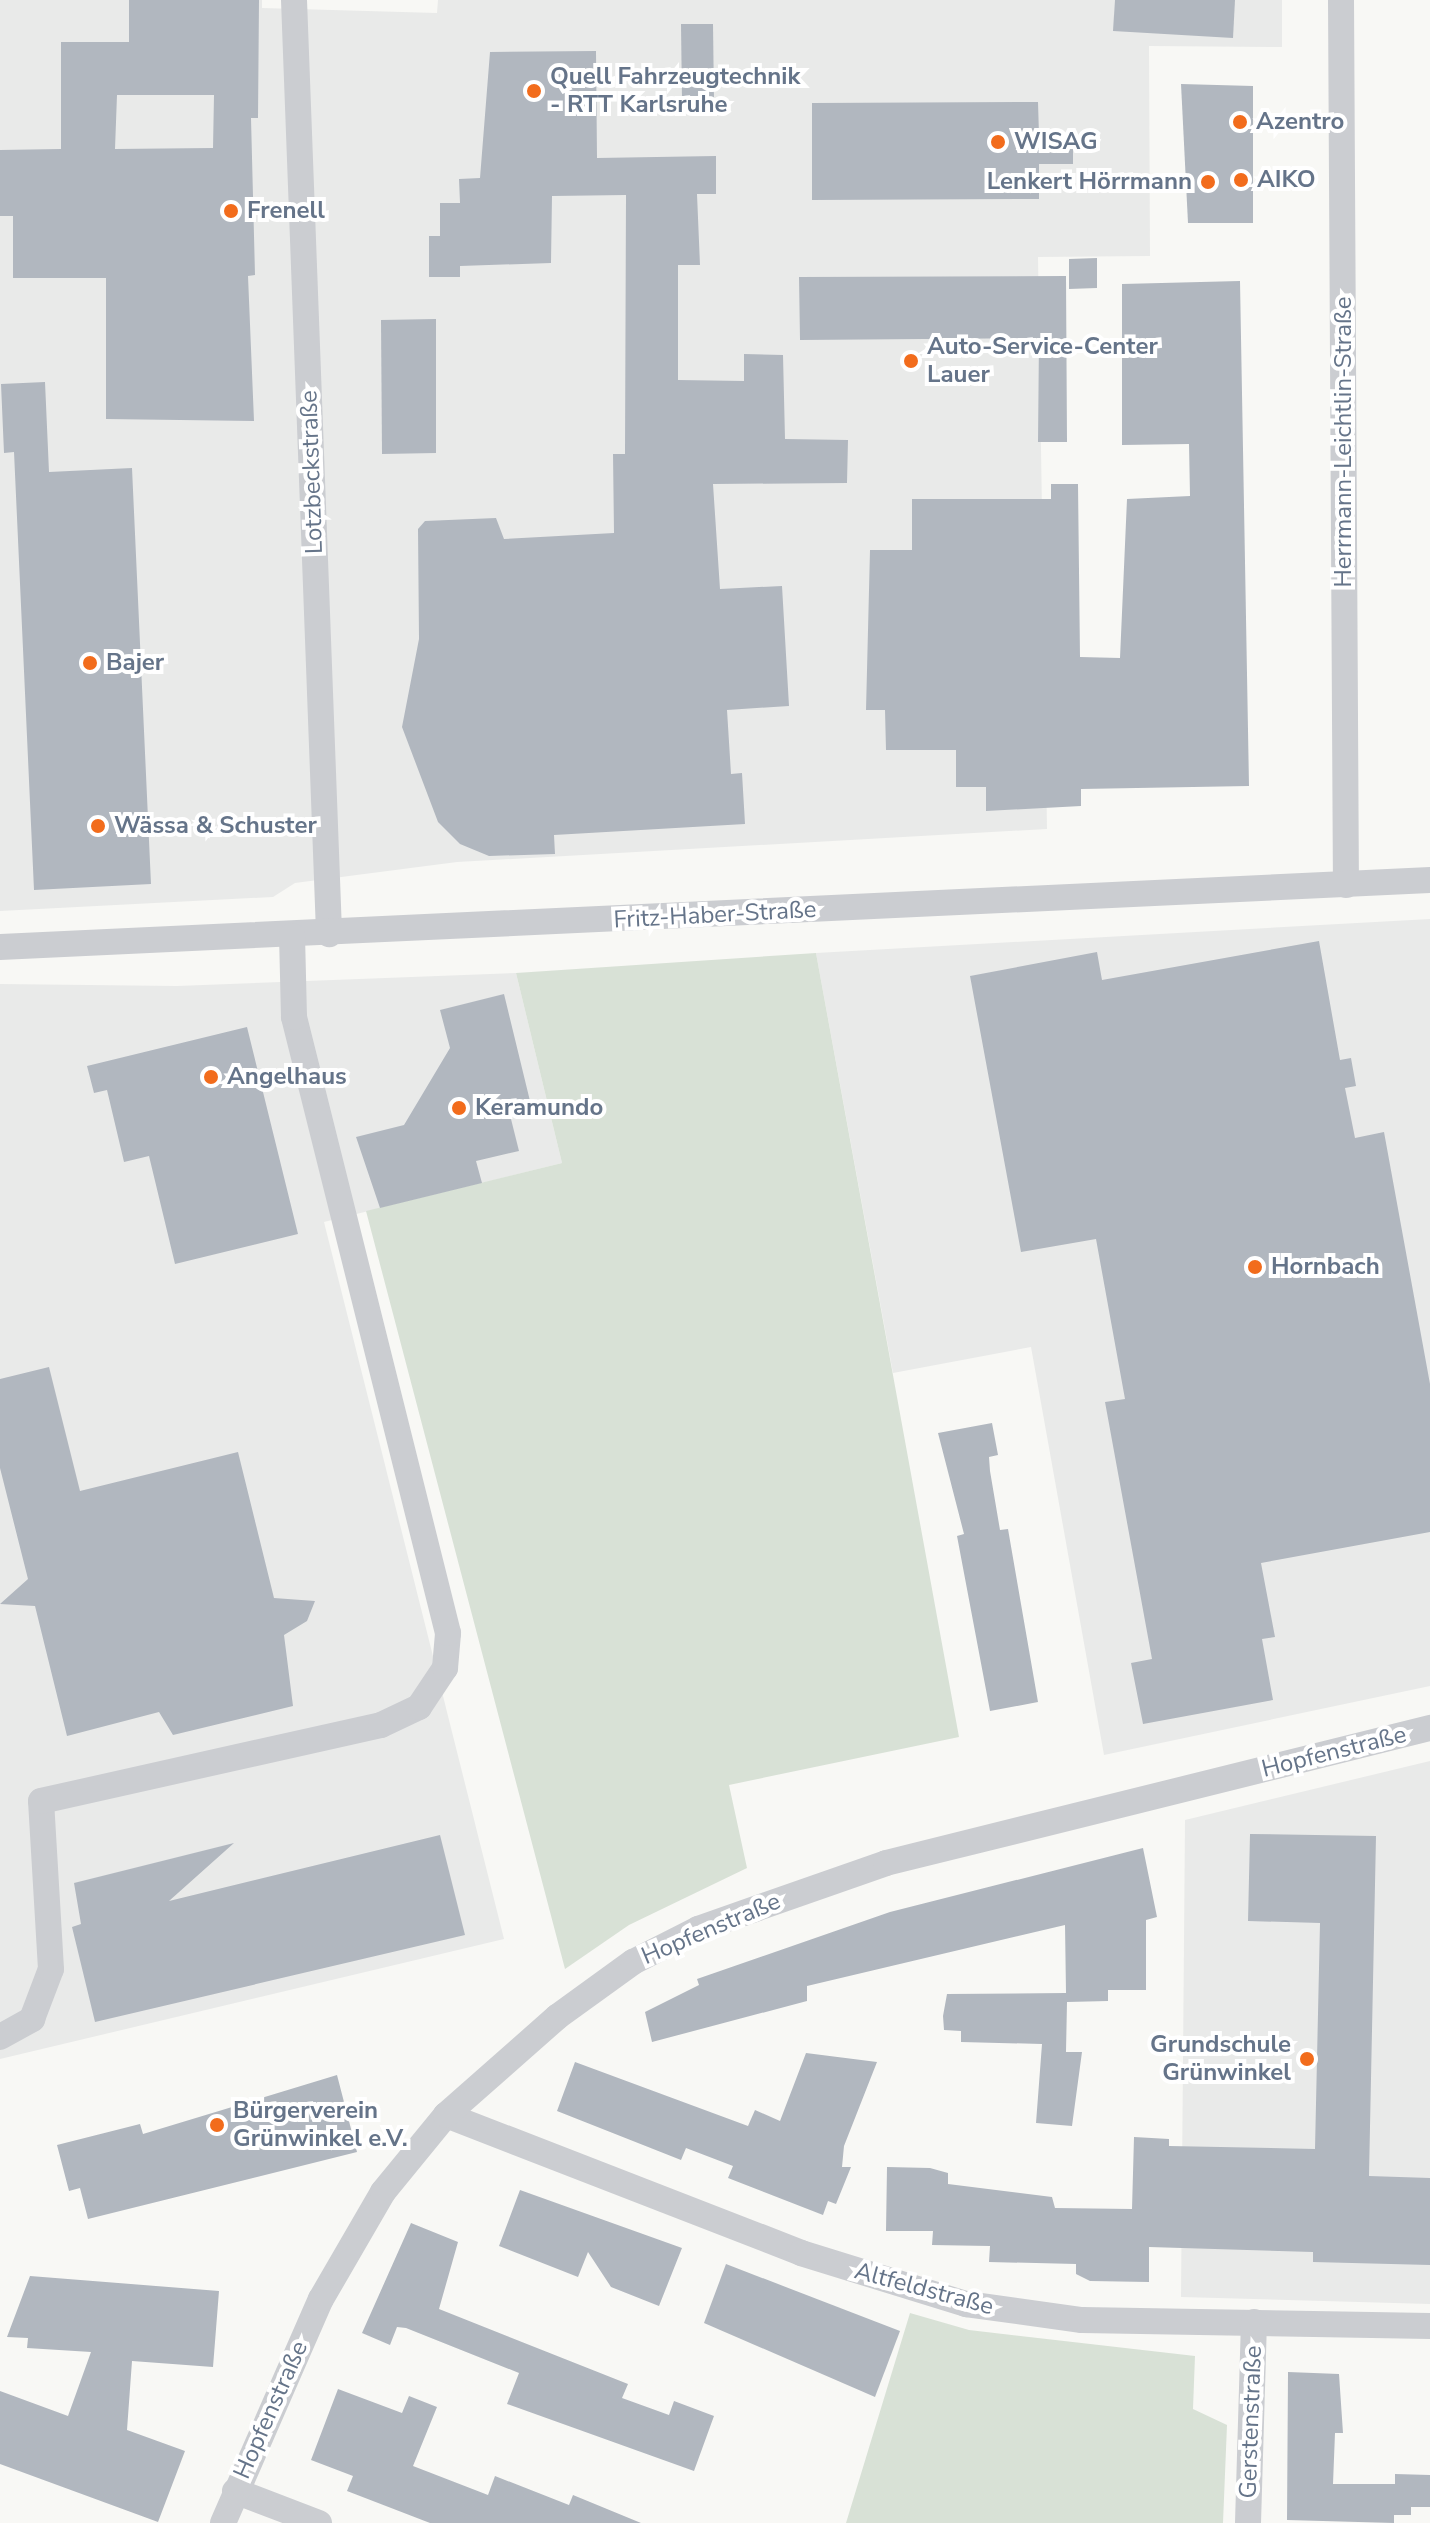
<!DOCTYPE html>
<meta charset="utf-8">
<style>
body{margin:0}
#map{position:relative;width:1430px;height:2523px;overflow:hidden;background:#f8f8f5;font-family:"Nunito Sans",sans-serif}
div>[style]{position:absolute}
.built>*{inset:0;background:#e9eae9}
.green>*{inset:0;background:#d8e1d6}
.building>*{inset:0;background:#b1b7bf}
.minor>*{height:26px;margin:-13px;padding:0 13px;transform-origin:13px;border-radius:13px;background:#cbcdd1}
.dots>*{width:22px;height:22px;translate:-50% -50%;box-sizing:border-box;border:4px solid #fff;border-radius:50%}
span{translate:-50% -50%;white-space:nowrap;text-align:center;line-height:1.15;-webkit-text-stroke:8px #fff;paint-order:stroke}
.poi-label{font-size:24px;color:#657489;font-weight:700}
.left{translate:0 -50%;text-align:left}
.right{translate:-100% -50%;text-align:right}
.street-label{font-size:24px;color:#657489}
</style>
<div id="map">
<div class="built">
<div style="clip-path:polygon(0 0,262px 0,262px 8px,437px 13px,438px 0,1282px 0,1282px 47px,1149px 46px,1150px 256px,1038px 257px,1047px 829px,457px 862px,295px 883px,273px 897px,0 911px)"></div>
<div style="clip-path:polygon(1430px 919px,1430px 1686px,1104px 1755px,1031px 1347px,893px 1373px,816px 953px)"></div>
<div style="clip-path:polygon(516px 973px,562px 1163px,324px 1222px,504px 1939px,0 2059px,0 984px,177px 986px)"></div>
<div style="clip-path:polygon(1430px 1761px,1430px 2304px,1181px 2297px,1185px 1820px)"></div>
</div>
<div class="green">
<div style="clip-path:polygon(816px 953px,959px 1737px,729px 1785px,747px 1868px,629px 1925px,565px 1969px,366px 1211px,562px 1163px,516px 973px)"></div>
<div style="clip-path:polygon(910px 2313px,969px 2330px,1195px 2356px,1193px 2409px,1227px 2425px,1223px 2523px,846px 2523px)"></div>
</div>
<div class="building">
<div style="clip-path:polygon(evenodd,129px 0,259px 0,258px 118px,251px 118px,255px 275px,248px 276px,254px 421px,106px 419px,106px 278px,13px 278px,13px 216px,0 216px,0 150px,61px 149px,61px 42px,129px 42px,129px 0,117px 95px,214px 95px,213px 148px,115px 149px,117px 95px)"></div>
<div style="clip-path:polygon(1115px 0,1235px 0,1233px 38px,1113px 31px)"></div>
<div style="clip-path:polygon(681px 24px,713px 24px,714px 101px,682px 101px)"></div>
<div style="clip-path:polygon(596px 51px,597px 158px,716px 156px,716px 194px,697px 194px,700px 265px,678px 265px,678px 380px,744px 381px,744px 354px,783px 355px,785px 439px,848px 440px,847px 483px,713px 484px,720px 589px,782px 586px,789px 706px,727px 710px,731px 774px,742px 773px,745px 824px,554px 835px,555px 854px,489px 856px,460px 844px,438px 822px,402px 727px,419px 639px,418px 529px,425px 521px,496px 518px,504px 539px,614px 533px,613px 454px,625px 454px,626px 195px,552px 196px,551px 263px,460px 266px,460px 277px,429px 277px,429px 236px,440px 236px,440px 203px,460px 203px,459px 179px,480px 178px,490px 52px)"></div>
<div style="clip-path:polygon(1181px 84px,1253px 86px,1253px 223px,1188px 223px)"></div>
<div style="clip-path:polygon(1038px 102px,1039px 135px,1073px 135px,1073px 164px,1039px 164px,1039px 199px,812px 200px,812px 103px)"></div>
<div style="clip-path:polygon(1097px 258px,1097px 288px,1069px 289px,1069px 259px)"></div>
<div style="clip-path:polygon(1066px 276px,1067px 442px,1038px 442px,1039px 338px,800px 340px,799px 277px)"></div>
<div style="clip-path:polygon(1240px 281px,1249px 786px,1081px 789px,1081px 806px,986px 811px,986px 787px,956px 787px,956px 750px,886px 750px,885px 710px,866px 710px,870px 550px,912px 550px,912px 499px,1051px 499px,1051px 484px,1078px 484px,1080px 657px,1120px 658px,1127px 499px,1190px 496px,1189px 444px,1122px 445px,1122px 284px)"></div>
<div style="clip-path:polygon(436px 319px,436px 453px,382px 454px,381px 320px)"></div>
<div style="clip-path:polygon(45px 382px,49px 472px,132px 468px,151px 884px,34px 890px,14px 452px,4px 453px,1px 384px)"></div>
<div style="clip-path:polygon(1319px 941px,1340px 1060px,1351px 1058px,1356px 1086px,1345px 1088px,1355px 1138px,1384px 1132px,1430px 1384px,1430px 1532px,1261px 1563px,1275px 1637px,1262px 1639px,1273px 1700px,1143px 1724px,1131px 1663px,1152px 1659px,1105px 1402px,1125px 1399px,1096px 1239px,1021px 1252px,970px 976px,1097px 952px,1102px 980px)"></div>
<div style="clip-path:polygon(504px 994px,530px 1101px,508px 1107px,519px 1151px,476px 1161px,482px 1183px,380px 1208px,356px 1137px,404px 1125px,450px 1048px,440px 1010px)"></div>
<div style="clip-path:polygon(247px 1027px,298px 1234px,175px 1264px,149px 1156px,124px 1162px,107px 1090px,94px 1093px,87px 1066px)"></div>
<div style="clip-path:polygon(49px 1367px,80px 1491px,238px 1452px,274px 1598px,315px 1601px,307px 1621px,284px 1635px,293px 1706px,173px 1735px,159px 1712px,67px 1736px,35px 1606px,0 1604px,28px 1579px,0 1468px,0 1379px)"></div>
<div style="clip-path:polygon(992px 1423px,998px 1455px,989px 1457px,990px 1471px,1000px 1530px,1008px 1529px,1038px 1702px,990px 1711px,957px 1536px,964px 1534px,938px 1433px)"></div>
<div style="clip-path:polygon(1250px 1834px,1376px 1836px,1369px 2176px,1430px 2178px,1430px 2265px,1313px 2262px,1313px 2252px,1149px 2247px,1149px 2282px,1090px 2281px,1076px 2274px,1076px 2264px,989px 2262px,990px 2246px,932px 2245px,933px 2231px,886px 2231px,887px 2167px,930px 2168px,948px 2173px,948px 2184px,1052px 2197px,1055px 2208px,1132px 2209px,1134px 2137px,1169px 2139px,1169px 2146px,1315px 2149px,1320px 1923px,1248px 1921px)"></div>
<div style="clip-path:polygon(440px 1835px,465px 1935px,95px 2022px,72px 1927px,81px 1924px,74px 1883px,234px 1843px,169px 1901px)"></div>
<div style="clip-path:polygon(1143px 1848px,1157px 1917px,1146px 1920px,1146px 1990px,1108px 1990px,1108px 2001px,1067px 2002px,1066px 2052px,1082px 2052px,1072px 2126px,1036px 2123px,1042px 2044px,961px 2042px,961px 2031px,944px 2030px,943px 2016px,947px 1994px,1066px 1993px,1065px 1925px,807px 1986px,807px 2001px,652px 2042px,645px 2012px,699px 1985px,697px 1979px,890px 1912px)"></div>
<div style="clip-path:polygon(806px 2053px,877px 2062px,844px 2146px,842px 2167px,851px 2167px,836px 2204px,828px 2201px,823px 2215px,728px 2178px,733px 2166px,686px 2148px,681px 2160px,557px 2111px,575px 2062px,748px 2126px,755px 2110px,780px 2121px)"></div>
<div style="clip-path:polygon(337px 2075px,357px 2152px,88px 2219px,80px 2188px,69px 2191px,57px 2145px,140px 2124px,143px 2134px)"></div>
<div style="clip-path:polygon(520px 2190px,682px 2248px,659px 2306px,611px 2287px,588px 2252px,578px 2277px,499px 2246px)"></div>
<div style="clip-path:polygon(411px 2223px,458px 2242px,439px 2309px,628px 2384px,622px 2398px,669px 2415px,674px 2401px,714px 2416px,694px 2471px,507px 2404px,519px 2373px,406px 2328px,397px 2327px,390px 2345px,362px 2333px)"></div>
<div style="clip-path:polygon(726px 2264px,900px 2331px,875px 2397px,704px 2323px)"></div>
<div style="clip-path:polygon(30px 2276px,219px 2291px,213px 2367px,132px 2361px,127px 2430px,185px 2451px,158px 2522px,0 2464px,0 2391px,68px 2416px,91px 2352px,27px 2348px,28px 2338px,7px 2337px)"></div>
<div style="clip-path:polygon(1288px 2372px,1339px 2374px,1343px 2433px,1335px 2433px,1333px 2484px,1395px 2484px,1395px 2474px,1430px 2475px,1430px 2507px,1411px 2507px,1411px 2515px,1394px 2515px,1394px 2523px,1287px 2520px)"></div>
<div style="clip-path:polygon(338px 2389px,402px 2413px,409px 2396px,437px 2407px,413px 2466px,488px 2495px,495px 2476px,569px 2505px,573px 2495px,641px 2523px,430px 2523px,347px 2491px,353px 2476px,311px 2460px)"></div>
</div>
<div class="minor">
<div style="left:294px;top:0;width:935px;rotate:87.85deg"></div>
<div style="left:1341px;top:0;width:885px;rotate:89.68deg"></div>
<div style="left:0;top:947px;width:1432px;rotate:-2.68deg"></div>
<div style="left:0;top:2037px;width:37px;rotate:-29deg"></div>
<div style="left:32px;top:2019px;width:53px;rotate:-69.2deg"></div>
<div style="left:51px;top:1969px;width:168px;rotate:-93.4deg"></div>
<div style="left:41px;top:1801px;width:348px;rotate:-12.6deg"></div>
<div style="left:381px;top:1725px;width:42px;rotate:-25.3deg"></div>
<div style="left:419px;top:1707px;width:47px;rotate:-56.3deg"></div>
<div style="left:445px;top:1668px;width:35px;rotate:-85deg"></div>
<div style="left:448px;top:1633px;width:635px;rotate:-104.04deg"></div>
<div style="left:294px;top:1017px;width:81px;rotate:-91.4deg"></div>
<div style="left:446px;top:2115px;width:381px;rotate:21.2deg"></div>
<div style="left:801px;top:2253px;width:173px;rotate:17.2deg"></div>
<div style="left:966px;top:2304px;width:117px;rotate:7.9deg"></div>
<div style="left:1082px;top:2320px;width:348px;rotate:1deg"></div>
<div style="left:235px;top:2491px;width:90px;rotate:20.9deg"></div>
<div style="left:223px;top:2523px;width:244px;rotate:-66.4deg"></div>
<div style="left:321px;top:2299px;width:124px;rotate:-59.9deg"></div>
<div style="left:383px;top:2192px;width:99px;rotate:-50.7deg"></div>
<div style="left:446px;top:2115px;width:148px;rotate:-41.4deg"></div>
<div style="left:557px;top:2017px;width:94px;rotate:-35.9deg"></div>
<div style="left:633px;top:1962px;width:73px;rotate:-26.9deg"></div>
<div style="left:698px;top:1929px;width:199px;rotate:-19.3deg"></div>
<div style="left:886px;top:1863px;width:561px;rotate:-13.94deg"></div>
<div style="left:1248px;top:2523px;width:201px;rotate:-88.3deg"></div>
</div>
<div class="dots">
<div style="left:534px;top:91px;background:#f26c1c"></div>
<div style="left:1240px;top:122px;background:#f26c1c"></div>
<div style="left:998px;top:142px;background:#f26c1c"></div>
<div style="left:1241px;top:180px;background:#f26c1c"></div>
<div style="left:1208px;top:182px;background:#f26c1c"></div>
<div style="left:231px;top:211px;background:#f26c1c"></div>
<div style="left:911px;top:361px;background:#f26c1c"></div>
<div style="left:90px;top:663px;background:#f26c1c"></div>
<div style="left:98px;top:826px;background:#f26c1c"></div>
<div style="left:211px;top:1077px;background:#f26c1c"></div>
<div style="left:459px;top:1108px;background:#f26c1c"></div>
<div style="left:1255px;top:1267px;background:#f26c1c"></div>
<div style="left:1307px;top:2059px;background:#f26c1c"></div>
<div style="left:217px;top:2125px;background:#f26c1c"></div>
</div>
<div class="poi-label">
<span class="left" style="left:550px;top:91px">Quell Fahrzeugtechnik<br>- RTT Karlsruhe</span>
<span class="left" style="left:1256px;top:122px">Azentro</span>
<span class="left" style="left:1014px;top:142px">WISAG</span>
<span class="left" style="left:1257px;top:180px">AIKO</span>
<span class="right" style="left:1192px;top:182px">Lenkert Hörrmann</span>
<span class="left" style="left:247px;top:211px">Frenell</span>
<span class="left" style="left:927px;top:361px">Auto-Service-Center<br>Lauer</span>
<span class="left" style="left:106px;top:663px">Bajer</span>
<span class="left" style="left:114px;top:826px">Wässa &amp; Schuster</span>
<span class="left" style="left:227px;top:1077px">Angelhaus</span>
<span class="left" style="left:475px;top:1108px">Keramundo</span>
<span class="left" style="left:1271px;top:1267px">Hornbach</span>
<span class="right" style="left:1291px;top:2059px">Grundschule<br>Grünwinkel</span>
<span class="left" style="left:233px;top:2125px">Bürgerverein<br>Grünwinkel e.V.</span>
</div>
<div class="street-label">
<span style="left:1344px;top:442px;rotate:-90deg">Herrmann-Leichtlin-Straße</span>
<span style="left:312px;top:472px;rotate:-92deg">Lotzbeckstraße</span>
<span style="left:715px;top:915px;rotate:-3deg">Fritz-Haber-Straße</span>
<span style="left:1334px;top:1752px;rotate:-14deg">Hopfenstraße</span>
<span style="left:711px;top:1929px;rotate:-23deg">Hopfenstraße</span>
<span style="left:924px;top:2289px;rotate:15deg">Altfeldstraße</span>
<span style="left:271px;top:2410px;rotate:-66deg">Hopfenstraße</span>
<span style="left:1251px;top:2422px;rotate:-88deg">Gerstenstraße</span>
</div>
</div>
